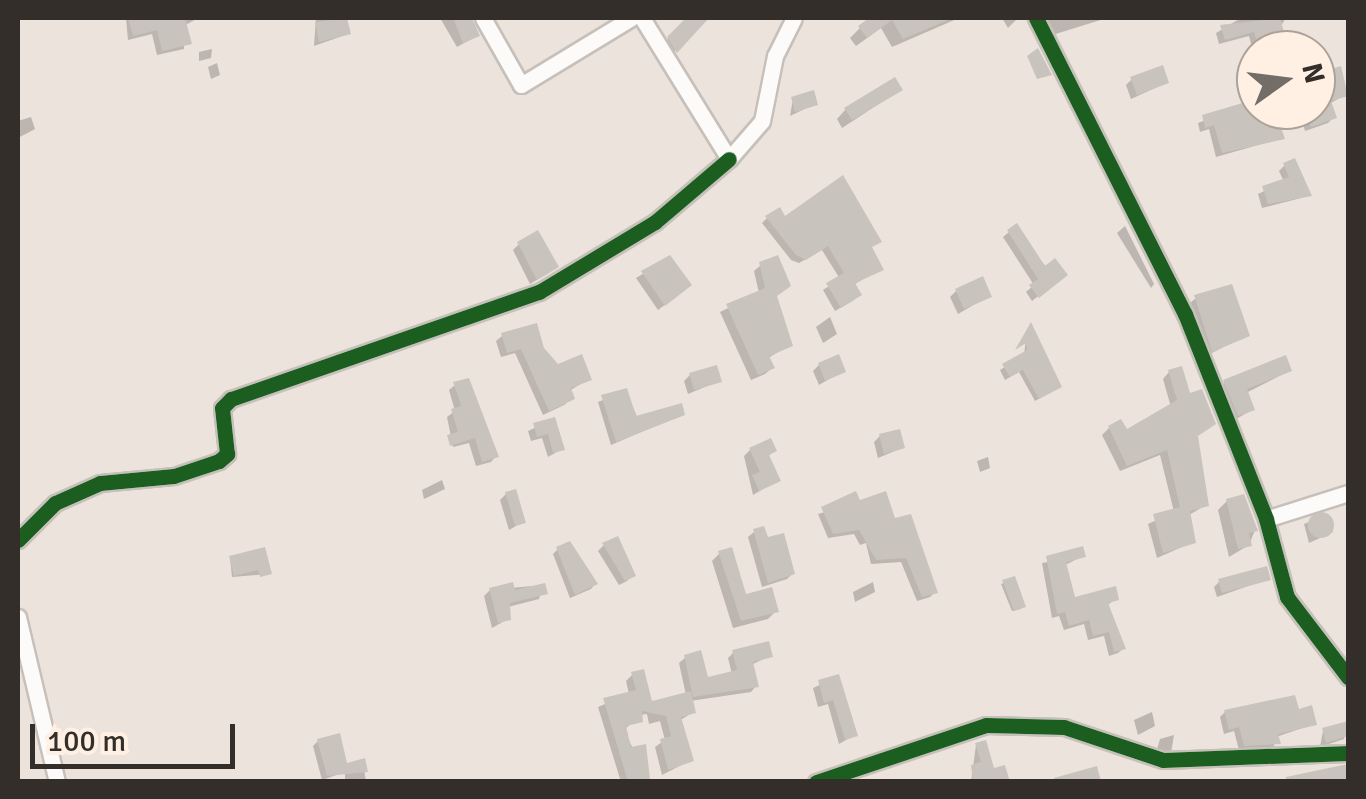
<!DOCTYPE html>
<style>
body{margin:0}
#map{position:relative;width:1366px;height:799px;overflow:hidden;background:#ebe3dc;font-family:Signika,sans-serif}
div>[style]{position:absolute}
.shadow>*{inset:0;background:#0003}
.building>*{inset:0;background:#c9c3bd}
.round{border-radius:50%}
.roads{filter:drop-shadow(2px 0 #c7c0ba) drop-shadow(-2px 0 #c7c0ba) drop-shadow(0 2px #c7c0ba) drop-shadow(0 -2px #c7c0ba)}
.street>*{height:15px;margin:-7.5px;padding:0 7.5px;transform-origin:7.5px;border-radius:7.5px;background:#fcfbfa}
.cycleway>*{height:15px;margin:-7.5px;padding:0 7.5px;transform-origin:7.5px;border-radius:7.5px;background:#1b5e20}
span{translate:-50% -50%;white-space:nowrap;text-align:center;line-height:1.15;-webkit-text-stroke:8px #fff0e3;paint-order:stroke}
.frame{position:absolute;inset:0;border:20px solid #332e29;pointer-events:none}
.north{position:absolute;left:1236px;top:30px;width:100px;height:100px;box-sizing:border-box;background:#fff0e3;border:2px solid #ada299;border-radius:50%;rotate:76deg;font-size:28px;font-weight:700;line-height:40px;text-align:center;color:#332e29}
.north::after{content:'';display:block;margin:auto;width:35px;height:45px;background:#736d68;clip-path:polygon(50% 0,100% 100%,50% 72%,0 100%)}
.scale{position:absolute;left:30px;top:724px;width:205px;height:45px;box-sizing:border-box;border:5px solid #332e29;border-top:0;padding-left:12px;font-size:30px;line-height:35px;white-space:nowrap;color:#332e29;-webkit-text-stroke:8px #fff0e3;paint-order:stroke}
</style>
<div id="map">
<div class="shadow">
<div style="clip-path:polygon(126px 18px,198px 18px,184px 26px,184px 49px,157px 55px,152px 34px,128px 40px)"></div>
<div style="clip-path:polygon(316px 18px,345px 18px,348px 34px,314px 46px)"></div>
<div style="clip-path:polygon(440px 18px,470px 18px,477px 36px,457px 47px)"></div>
<div style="clip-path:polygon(689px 18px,705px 18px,666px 60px,659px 48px)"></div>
<div style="clip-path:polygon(959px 18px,892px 47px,881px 28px,856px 46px,850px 38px,870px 18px)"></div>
<div style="clip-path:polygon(1002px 18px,1018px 18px,1008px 28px)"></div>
<div style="clip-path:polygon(1033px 18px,1107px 18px,1049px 36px)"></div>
<div style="clip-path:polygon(1241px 18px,1286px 18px,1280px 27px,1286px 50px,1256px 50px,1256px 63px,1249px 36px,1219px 44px,1216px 33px)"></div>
<div style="clip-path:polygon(212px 49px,211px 58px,199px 61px,199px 52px)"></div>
<div style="clip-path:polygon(217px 63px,220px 75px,211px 79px,208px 67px)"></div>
<div style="clip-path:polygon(1316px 77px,1345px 95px,1329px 104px,1334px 117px,1328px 123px,1305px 131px,1299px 110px,1316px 110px)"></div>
<div style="clip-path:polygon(1132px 79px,1166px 83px,1131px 99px,1126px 85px)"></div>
<div style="clip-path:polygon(900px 90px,842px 128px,837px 119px,846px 109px)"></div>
<div style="clip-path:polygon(793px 99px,815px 104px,790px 116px)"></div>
<div style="clip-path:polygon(1256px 101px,1256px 110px,1272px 110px,1282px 138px,1216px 157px,1209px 129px,1200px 132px,1198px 123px)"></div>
<div style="clip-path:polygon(31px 117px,35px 129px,18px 138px,18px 121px)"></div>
<div style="clip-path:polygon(1285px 165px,1309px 196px,1262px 208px,1258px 194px,1284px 182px,1279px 171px)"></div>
<div style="clip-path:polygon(767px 218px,869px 249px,881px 269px,853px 285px,854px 300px,835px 311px,823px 290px,840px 279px,822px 250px,799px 263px,791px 260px,762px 223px)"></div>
<div style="clip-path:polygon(1125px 226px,1154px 284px,1151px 288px,1117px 233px)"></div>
<div style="clip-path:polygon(1009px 232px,1060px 279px,1032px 301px,1026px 292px,1034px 285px,1003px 237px)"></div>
<div style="clip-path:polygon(519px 244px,550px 272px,530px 284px,513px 250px)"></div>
<div style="clip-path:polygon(669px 258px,683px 291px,658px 310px,636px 278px)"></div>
<div style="clip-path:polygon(761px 265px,790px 345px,768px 358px,772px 368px,765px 374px,751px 380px,720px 312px,759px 293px,754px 271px)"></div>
<div style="clip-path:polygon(956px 291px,989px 296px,958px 314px,950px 297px)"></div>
<div style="clip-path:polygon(1196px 298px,1247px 335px,1206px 356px,1190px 303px)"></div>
<div style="clip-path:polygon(830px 317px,837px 334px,823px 343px,816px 327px)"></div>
<div style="clip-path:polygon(1027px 330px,1054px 390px,1035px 401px,1019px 372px,1005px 380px,1000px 370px,1024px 355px)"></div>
<div style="clip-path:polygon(502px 336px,542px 349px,558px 367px,589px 379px,569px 391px,566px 404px,543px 415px,515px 353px,501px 357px,496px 341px)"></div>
<div style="clip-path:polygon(819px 365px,843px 371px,819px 385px,813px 371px)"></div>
<div style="clip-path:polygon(1289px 371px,1246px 393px,1252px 410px,1229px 423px,1216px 391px,1225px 382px)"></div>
<div style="clip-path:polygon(1169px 372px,1196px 437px,1206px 505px,1189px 515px,1193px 542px,1157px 558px,1148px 524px,1174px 512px,1160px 455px,1120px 471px,1102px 435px,1109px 428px,1126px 433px,1171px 407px,1163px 379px)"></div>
<div style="clip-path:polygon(690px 375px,719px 381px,688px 394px,684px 381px)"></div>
<div style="clip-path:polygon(455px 385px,496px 456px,491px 462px,476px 466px,469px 443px,453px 447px,447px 417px,455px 411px,449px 390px)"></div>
<div style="clip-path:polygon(626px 391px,638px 419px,683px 414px,611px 445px,598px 402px)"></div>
<div style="clip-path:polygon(553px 420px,562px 449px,548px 457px,542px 438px,531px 441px,528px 431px)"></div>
<div style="clip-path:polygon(880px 436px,902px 448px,878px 458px,874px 442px)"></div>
<div style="clip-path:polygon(750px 450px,774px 450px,767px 458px,778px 480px,753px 495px,744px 456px)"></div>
<div style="clip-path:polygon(988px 457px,990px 468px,980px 472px,977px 461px)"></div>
<div style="clip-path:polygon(442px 480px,445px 489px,424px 499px,422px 490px)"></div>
<div style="clip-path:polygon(506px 494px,523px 522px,509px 530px,500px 500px)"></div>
<div style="clip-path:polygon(1227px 501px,1255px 530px,1249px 545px,1229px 557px,1218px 510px)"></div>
<div style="clip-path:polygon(859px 503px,894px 521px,935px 592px,930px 597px,917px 601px,901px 562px,871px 564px,866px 543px,860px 545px,854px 534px,828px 538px,818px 514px)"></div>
<div style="clip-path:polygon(1328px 514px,1333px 532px,1309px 543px,1304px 524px)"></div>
<div style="clip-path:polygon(754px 532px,793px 573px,787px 579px,762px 587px,748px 537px)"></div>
<div style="clip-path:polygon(604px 545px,633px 575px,627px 581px,619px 585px,598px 551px)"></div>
<div style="clip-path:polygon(558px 549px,595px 584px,591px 589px,570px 598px,553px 554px)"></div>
<div style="clip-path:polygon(720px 553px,744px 597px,776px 611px,768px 619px,733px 628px,712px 561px)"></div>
<div style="clip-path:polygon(1083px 556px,1065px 565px,1073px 600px,1116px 599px,1106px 606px,1124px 648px,1118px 653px,1109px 656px,1104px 636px,1088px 640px,1084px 624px,1064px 630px,1059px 616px,1052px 618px,1042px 563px)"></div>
<div style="clip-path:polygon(230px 558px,269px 574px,232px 577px)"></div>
<div style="clip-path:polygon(1014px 579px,1021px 609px,1012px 611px,1001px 584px)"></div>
<div style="clip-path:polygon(1268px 579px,1217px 597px,1214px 587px,1220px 581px)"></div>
<div style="clip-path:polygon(873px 582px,875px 592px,855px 602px,853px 592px)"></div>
<div style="clip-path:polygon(543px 585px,539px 599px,508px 607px,508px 619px,492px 628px,484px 596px,490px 590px)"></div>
<div style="clip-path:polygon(734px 652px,770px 656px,751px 665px,756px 686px,751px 692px,690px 701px,693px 712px,679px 721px,691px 760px,662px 775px,655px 747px,665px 740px,660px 721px,649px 724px,647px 714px,640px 715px,624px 730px,647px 778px,621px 782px,598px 707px,629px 694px,626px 681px,633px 674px,650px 704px,686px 695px,679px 663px,685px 658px,707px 680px,732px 674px,728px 658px)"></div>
<div style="clip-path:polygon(838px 677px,855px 735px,839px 744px,828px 704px,818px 707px,813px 688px)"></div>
<div style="clip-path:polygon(1152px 712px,1155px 726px,1138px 735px,1134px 720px)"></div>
<div style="clip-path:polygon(1225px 712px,1297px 712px,1314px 724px,1276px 737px,1273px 749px,1239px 750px,1234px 731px,1224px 734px,1220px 717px)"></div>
<div style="clip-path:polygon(1347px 724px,1344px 739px,1320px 747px,1323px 731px)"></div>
<div style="clip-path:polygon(1174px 735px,1171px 753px,1156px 753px,1160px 739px)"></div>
<div style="clip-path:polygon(318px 741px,345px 766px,363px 762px,366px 782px,345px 782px,345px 772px,322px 780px,313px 746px)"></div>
<div style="clip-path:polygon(976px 745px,998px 782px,971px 782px)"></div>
</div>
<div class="building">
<div style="clip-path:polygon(128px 18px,185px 18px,192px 44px,162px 51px,157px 30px,133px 36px)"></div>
<div style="clip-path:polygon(347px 18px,351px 34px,319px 42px,315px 22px)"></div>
<div style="clip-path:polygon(453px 18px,472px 18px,480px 36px,463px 43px)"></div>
<div style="clip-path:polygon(686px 18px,709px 18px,677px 53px,667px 37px)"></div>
<div style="clip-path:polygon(869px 18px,953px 18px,903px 39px,892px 20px,867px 38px,858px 26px)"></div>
<div style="clip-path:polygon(1280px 18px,1289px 50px,1259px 50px,1254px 32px,1225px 40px,1220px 25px)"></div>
<div style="clip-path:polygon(1038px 48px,1052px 75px,1037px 79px,1027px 56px)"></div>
<div style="clip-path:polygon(1163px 65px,1169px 83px,1137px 95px,1130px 77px)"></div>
<div style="clip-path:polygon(1341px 66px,1348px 96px,1331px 101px,1337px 118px,1311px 127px,1306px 112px,1316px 110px,1316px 74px)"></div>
<div style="clip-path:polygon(895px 77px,903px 90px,852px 120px,844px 108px)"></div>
<div style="clip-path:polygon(814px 90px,818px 105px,795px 112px,791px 97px)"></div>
<div style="clip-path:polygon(1256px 99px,1256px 110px,1275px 110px,1285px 139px,1222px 153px,1214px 125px,1205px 128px,1202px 115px)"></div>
<div style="clip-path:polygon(1295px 158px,1312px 196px,1268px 204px,1262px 186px,1289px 177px,1283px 163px)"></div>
<div style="clip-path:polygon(843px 175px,882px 242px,872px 247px,884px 270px,855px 283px,862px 295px,841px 308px,826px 283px,844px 273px,828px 246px,806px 260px,796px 255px,765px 216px,780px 207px,785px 216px)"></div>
<div style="clip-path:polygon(1017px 223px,1045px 266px,1055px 258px,1068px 275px,1039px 298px,1029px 285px,1038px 279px,1007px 230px)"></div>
<div style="clip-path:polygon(538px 230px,559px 267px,537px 280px,517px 242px)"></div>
<div style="clip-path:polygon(670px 255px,692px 285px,665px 306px,641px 271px)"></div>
<div style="clip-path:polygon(778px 255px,791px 286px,777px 296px,793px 346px,769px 356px,775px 368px,758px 375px,726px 304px,765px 288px,759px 262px)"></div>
<div style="clip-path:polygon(983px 276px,992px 297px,964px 309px,955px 289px)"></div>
<div style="clip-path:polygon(1232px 284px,1250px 336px,1212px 352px,1194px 295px)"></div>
<div style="clip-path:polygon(1031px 322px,1062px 387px,1039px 399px,1023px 370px,1010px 377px,1002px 364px,1027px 350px,1026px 343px,1015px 350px)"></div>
<div style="clip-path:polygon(537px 323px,544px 348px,558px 364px,582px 354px,592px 380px,571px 388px,575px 399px,549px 411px,521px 349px,507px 353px,501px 333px)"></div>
<div style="clip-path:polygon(839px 354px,846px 372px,825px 381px,818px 363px)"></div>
<div style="clip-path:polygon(1286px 355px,1292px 371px,1247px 389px,1255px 410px,1238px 416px,1223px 380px)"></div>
<div style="clip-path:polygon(717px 365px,722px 382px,694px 390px,689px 373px)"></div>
<div style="clip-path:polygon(1182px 366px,1190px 393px,1202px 389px,1216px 424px,1198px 436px,1209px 506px,1190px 511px,1196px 543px,1163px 553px,1153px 514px,1180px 507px,1167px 450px,1127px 466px,1108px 426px,1121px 419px,1127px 429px,1177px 400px,1168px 370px)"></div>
<div style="clip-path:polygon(469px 378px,499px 457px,482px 462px,475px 438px,450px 446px,447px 435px,458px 432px,451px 409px,461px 406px,453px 382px)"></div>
<div style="clip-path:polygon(627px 388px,636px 416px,682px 403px,685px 415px,616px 442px,601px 395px)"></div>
<div style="clip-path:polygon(555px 417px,565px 450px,553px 453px,548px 434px,537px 437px,533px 423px)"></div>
<div style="clip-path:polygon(900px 429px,905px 448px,884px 454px,879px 434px)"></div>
<div style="clip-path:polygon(771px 438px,777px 451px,769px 455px,781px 481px,759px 491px,752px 475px,760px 472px,749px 448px)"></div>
<div style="clip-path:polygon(516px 489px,526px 523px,515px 526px,505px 492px)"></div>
<div style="clip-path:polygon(856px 491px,860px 500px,886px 491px,895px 518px,911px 514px,938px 593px,922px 597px,906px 558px,876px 560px,859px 530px,833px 534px,821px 507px)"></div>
<div style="clip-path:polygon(1244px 494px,1258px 531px,1249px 533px,1252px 546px,1238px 549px,1226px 499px)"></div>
<div class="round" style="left:1308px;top:512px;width:26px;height:26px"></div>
<div style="clip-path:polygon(764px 526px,768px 537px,784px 533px,795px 574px,768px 583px,753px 529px)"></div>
<div style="clip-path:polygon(618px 536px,636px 576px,625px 581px,602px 543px)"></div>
<div style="clip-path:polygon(570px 541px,598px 584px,575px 595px,556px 547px)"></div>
<div style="clip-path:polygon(1083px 546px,1086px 557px,1066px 562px,1075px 597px,1116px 586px,1119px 600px,1108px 603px,1126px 649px,1114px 652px,1109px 632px,1093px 636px,1089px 620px,1069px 626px,1065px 612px,1057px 614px,1046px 556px)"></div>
<div style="clip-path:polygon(265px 547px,272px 574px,260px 577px,258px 570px,234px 576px,229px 556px)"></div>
<div style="clip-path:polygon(732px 547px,746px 594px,772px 587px,779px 612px,741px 621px,718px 551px)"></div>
<div style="clip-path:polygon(1267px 566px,1271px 580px,1222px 593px,1218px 579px)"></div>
<div style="clip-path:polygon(1015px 576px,1026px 607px,1014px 611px,1002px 580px)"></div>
<div style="clip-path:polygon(513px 582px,515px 590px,545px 583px,548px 594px,510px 603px,511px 620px,498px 623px,489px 588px)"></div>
<div style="clip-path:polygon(769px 641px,773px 657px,753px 662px,759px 687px,693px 697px,684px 655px,701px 650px,708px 677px,737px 670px,732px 650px)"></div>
<div style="clip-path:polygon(644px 669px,652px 701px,691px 691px,696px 713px,681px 717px,694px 761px,668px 770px,660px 739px,671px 736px,666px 716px,642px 711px,643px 722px,626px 726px,631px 747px,646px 744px,650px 779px,628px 782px,603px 698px,636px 690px,631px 672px)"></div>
<div style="clip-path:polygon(839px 674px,858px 736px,845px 740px,833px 700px,824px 703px,818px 680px)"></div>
<div style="clip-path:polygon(1295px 695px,1299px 709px,1312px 705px,1317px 725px,1278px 734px,1281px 744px,1244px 746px,1239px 727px,1229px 730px,1224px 710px)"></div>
<div style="clip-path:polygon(1348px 721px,1348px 736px,1326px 743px,1322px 728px)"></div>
<div style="clip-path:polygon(340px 733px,347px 763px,365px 758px,368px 772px,327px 776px,317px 739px)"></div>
<div style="clip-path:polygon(986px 740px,994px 768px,1005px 765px,1010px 782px,973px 782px,971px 765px,981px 762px,975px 743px)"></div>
<div style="clip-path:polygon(1348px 764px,1348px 782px,1286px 782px,1286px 777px)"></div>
<div style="clip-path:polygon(1097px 766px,1101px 782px,1054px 782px,1054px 778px)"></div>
</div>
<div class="roads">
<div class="street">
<div style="left:483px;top:18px;width:77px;rotate:60.4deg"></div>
<div style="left:521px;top:85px;width:129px;rotate:-31.3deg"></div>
<div style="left:642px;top:18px;width:166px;rotate:58.3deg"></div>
<div style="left:729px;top:159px;width:50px;rotate:-49deg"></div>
<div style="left:762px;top:121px;width:66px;rotate:-78.7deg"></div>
<div style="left:775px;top:56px;width:42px;rotate:-63.4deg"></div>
<div style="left:1036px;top:18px;width:331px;rotate:63.3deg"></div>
<div style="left:1185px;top:314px;width:220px;rotate:68.4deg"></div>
<div style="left:1266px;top:519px;width:81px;rotate:74.9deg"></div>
<div style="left:1287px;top:597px;width:101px;rotate:52.7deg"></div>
<div style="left:1266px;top:519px;width:86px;rotate:-17.6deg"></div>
<div style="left:18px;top:540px;width:52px;rotate:-45deg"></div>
<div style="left:55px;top:503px;width:49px;rotate:-24deg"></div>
<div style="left:100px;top:483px;width:74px;rotate:-5.4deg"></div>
<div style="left:174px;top:476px;width:47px;rotate:-18.4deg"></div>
<div style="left:219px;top:461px;width:11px;rotate:-41deg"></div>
<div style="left:227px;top:454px;width:46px;rotate:-96.2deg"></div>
<div style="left:222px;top:408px;width:13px;rotate:-45deg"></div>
<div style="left:231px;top:399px;width:326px;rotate:-19.2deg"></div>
<div style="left:539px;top:292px;width:135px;rotate:-31.1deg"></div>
<div style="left:655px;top:222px;width:97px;rotate:-40.4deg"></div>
<div style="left:18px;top:617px;width:170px;rotate:76.7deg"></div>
<div style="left:816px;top:782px;width:179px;rotate:-18.5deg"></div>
<div style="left:986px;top:725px;width:78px;rotate:1.5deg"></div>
<div style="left:1064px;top:727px;width:104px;rotate:18.4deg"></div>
<div style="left:1163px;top:760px;width:185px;rotate:-2.2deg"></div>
</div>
</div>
<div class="cycleway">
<div style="left:1036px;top:18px;width:331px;rotate:63.3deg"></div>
<div style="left:1185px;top:314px;width:220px;rotate:68.4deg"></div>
<div style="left:1266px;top:519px;width:81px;rotate:74.9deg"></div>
<div style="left:1287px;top:597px;width:101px;rotate:52.7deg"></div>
<div style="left:18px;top:540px;width:52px;rotate:-45deg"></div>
<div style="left:55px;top:503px;width:49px;rotate:-24deg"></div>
<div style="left:100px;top:483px;width:74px;rotate:-5.4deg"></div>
<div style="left:174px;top:476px;width:47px;rotate:-18.4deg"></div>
<div style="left:219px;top:461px;width:11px;rotate:-41deg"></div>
<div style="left:227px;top:454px;width:46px;rotate:-96.2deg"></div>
<div style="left:222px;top:408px;width:13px;rotate:-45deg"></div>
<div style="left:231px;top:399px;width:326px;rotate:-19.2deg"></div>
<div style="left:539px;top:292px;width:135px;rotate:-31.1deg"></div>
<div style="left:655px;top:222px;width:97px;rotate:-40.4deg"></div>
<div style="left:816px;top:782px;width:179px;rotate:-18.5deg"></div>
<div style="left:986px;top:725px;width:78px;rotate:1.5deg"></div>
<div style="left:1064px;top:727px;width:104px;rotate:18.4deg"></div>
<div style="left:1163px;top:760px;width:185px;rotate:-2.2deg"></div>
</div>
<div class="frame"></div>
<div class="north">N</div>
<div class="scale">100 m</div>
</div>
